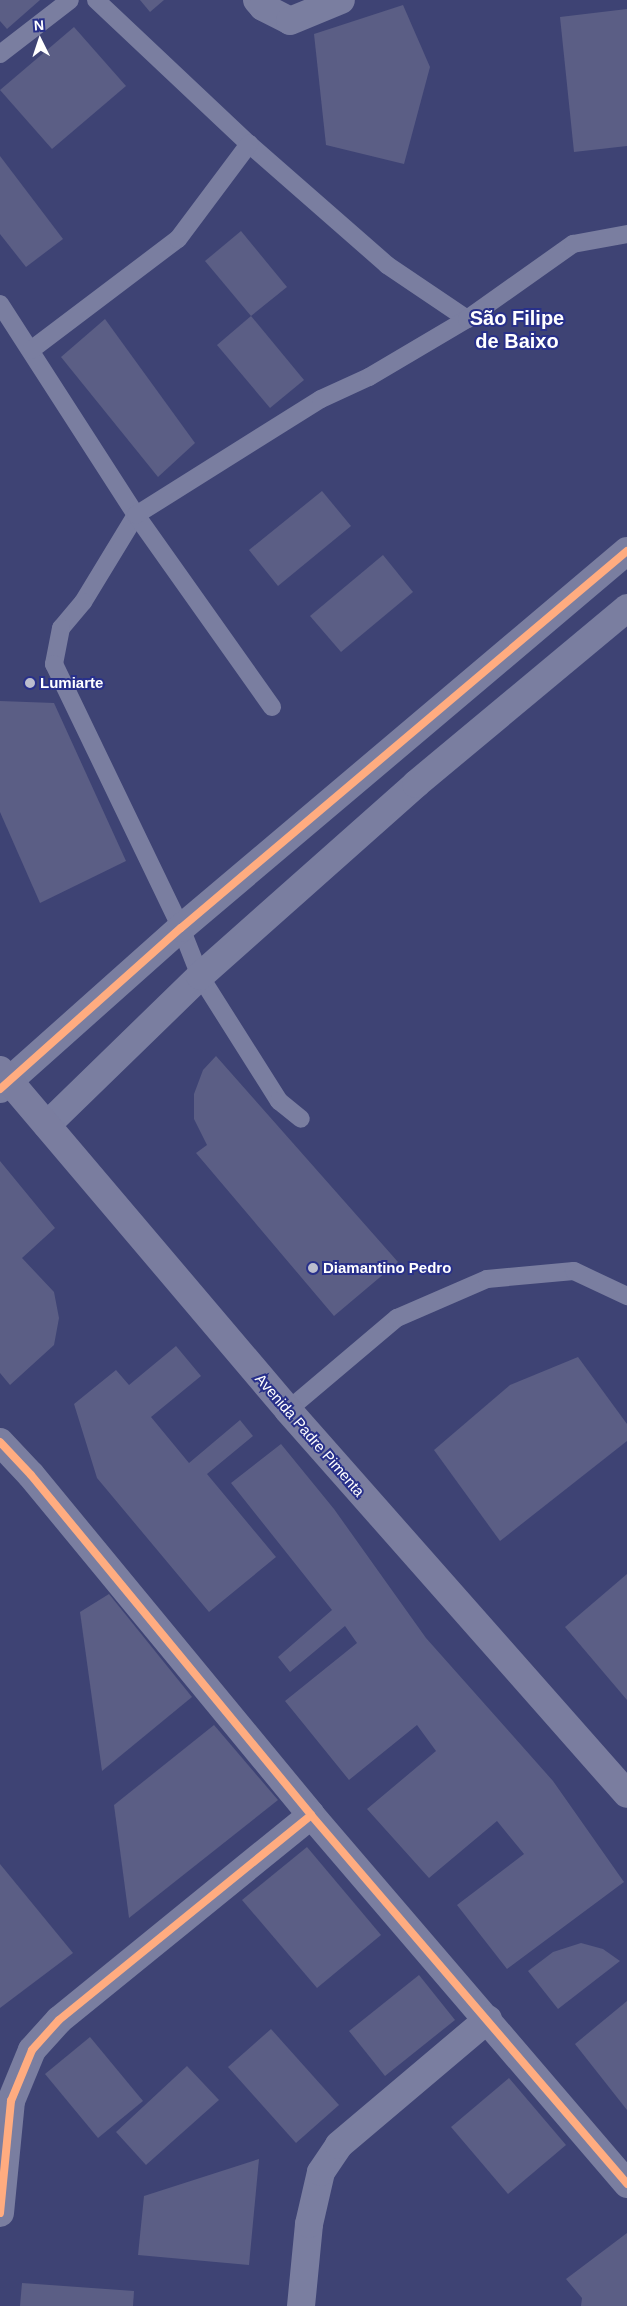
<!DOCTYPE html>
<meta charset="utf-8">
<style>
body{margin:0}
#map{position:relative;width:627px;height:2306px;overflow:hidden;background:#3e4374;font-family:Arial,sans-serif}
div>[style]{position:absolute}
.building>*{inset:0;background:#5b5e85}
.service>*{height:18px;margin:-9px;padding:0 9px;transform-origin:9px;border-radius:9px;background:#7a7ea0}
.minor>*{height:28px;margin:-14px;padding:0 14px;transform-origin:14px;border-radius:14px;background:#7a7ea0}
.primary>*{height:28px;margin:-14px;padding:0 14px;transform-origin:14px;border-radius:14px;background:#7a7d9f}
.cycleway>*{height:8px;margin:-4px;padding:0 4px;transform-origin:4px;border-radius:4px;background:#ffac80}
.dots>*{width:14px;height:14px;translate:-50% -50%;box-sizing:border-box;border:2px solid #28308a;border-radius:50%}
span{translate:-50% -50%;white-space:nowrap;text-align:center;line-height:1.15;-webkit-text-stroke:4px #28308a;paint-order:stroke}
.poi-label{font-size:15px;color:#fff;font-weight:700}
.left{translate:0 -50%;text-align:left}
.street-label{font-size:15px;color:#fff}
.district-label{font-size:20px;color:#fff;font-weight:700}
.north{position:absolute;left:15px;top:15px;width:50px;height:50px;-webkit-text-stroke:4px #28308a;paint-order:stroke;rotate:356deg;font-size:14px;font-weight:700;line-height:20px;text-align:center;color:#fff}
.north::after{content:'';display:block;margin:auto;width:18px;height:22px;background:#fff;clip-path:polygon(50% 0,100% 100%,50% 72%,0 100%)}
</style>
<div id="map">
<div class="building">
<div style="clip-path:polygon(0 0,40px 0,7px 29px,0 21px)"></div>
<div style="clip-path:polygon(140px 0,164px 0,150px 12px)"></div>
<div style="clip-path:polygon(403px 5px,430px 67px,404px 164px,326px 145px,314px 34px)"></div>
<div style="clip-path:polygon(627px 9px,627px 146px,574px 152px,560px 17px)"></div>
<div style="clip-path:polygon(74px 27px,126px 86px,52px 149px,0 90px)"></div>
<div style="clip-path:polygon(0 156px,63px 239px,26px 267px,0 234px)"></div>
<div style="clip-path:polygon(241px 231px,287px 287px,251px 316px,205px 261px)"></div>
<div style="clip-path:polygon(251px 316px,304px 380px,270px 408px,217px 345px)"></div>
<div style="clip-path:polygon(105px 319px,195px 443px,158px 477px,61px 357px)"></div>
<div style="clip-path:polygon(322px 491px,351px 526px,278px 586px,249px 550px)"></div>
<div style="clip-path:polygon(383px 555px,413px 592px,341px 652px,310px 616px)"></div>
<div style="clip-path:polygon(0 701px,54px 703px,126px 861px,40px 903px,0 812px)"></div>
<div style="clip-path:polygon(216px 1056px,398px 1262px,334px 1316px,196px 1153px,207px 1145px,194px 1119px,194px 1094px,203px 1070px)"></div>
<div style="clip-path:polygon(0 1161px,55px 1228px,22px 1258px,54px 1292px,59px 1318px,54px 1345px,10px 1385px,0 1373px)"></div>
<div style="clip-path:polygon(176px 1346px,201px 1376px,151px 1417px,189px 1463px,240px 1420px,253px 1436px,207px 1474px,276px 1557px,209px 1612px,97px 1478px,74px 1404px,116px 1370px,129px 1385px)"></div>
<div style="clip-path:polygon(578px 1357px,627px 1424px,627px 1441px,500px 1541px,434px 1450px,510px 1385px)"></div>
<div style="clip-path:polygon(281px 1444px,334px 1509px,426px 1638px,553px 1781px,624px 1882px,507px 1969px,457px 1905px,524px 1854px,497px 1821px,429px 1878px,367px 1809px,436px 1751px,417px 1725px,349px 1780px,285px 1701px,357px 1643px,345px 1626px,290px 1672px,278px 1657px,332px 1610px,231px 1483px)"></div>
<div style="clip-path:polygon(627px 1574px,627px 1700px,565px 1627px)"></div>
<div style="clip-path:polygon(109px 1594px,192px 1697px,102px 1771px,80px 1612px)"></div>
<div style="clip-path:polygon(214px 1725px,278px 1800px,129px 1918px,114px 1805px)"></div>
<div style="clip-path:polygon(307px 1847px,381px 1935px,317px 1988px,242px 1900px)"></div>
<div style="clip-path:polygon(0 1864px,73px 1953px,0 2008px)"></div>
<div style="clip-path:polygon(581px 1943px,603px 1949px,620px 1961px,558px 2009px,528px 1971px,553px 1952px)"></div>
<div style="clip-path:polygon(419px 1975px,455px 2020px,385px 2076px,349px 2031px)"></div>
<div style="clip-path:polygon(627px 2001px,627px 2110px,575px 2044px)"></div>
<div style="clip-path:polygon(271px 2029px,339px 2105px,296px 2143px,228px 2067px)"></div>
<div style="clip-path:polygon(90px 2037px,143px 2101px,98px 2138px,45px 2074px)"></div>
<div style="clip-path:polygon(187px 2066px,219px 2100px,146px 2165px,116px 2132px)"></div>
<div style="clip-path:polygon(509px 2078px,566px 2145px,508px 2194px,451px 2127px)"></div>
<div style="clip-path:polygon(259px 2159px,249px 2265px,138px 2255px,144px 2196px)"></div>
<div style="clip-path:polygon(627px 2233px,627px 2306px,581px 2306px,582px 2298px,566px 2279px)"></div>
<div style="clip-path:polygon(22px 2283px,134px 2291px,133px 2306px,20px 2306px)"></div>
</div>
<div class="service">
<div style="left:96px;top:0;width:210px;rotate:43.3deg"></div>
<div style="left:249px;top:144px;width:184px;rotate:41.2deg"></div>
<div style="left:387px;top:265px;width:97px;rotate:34deg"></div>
<div style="left:0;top:54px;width:88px;rotate:-37.6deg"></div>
<div style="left:0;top:304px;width:251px;rotate:57.2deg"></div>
<div style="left:136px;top:515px;width:102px;rotate:121.3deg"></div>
<div style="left:83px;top:602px;width:34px;rotate:130deg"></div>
<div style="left:61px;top:628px;width:37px;rotate:101deg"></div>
<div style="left:54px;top:664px;width:293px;rotate:64.3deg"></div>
<div style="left:181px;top:928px;width:52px;rotate:68.4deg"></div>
<div style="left:200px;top:976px;width:148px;rotate:57.7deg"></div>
<div style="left:279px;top:1101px;width:28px;rotate:39deg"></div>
<div style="left:31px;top:350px;width:184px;rotate:-37.1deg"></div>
<div style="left:178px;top:239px;width:119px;rotate:-53.2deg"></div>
<div style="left:272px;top:707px;width:235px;rotate:-125.3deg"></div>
<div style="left:136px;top:515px;width:218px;rotate:-32.1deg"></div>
<div style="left:321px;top:399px;width:53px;rotate:-24.6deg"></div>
<div style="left:369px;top:377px;width:114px;rotate:-30.6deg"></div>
<div style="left:467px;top:319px;width:130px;rotate:-35.3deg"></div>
<div style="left:573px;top:244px;width:55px;rotate:-10.5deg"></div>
<div style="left:288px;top:1410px;width:143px;rotate:-40.2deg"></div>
<div style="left:397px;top:1318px;width:98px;rotate:-23.4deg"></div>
<div style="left:487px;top:1279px;width:87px;rotate:-5.3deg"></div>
<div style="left:574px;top:1271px;width:59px;rotate:25.3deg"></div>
</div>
<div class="minor">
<div style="left:257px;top:0;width:9px;rotate:49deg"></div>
<div style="left:263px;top:7px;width:30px;rotate:27deg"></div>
<div style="left:290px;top:21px;width:55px;rotate:-22.4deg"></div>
<div style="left:0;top:1089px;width:242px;rotate:-41.7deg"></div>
<div style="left:181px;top:928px;width:584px;rotate:-40.21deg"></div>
<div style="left:47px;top:1125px;width:214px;rotate:-44.2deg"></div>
<div style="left:200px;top:976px;width:289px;rotate:-41.6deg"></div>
<div style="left:416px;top:784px;width:275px;rotate:-39.8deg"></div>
<div style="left:0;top:1442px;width:45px;rotate:46.8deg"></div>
<div style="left:31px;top:1475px;width:440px;rotate:50.5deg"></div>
<div style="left:311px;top:1815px;width:486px;rotate:49.4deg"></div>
<div style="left:0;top:2213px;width:113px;rotate:-84.4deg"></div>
<div style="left:11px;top:2101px;width:55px;rotate:-67.6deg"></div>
<div style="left:32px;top:2050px;width:40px;rotate:-48deg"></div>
<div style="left:59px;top:2020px;width:325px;rotate:-39.1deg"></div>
<div style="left:301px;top:2306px;width:82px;rotate:-84.4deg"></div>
<div style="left:309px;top:2224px;width:53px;rotate:-77deg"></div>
<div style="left:321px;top:2172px;width:32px;rotate:-56deg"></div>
<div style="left:339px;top:2145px;width:195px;rotate:-40.2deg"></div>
</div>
<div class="primary">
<div style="left:0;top:1070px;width:446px;rotate:49.7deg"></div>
<div style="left:288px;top:1410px;width:512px;rotate:48.56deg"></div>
</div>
<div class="cycleway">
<div style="left:0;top:1089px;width:242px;rotate:-41.7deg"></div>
<div style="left:181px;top:928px;width:584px;rotate:-40.21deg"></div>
<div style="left:0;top:1442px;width:45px;rotate:46.8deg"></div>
<div style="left:31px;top:1475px;width:440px;rotate:50.5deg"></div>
<div style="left:311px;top:1815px;width:486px;rotate:49.4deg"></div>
<div style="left:0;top:2213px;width:113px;rotate:-84.4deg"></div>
<div style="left:11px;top:2101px;width:55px;rotate:-67.6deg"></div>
<div style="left:32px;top:2050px;width:40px;rotate:-48deg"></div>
<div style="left:59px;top:2020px;width:325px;rotate:-39.1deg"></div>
</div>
<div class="dots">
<div style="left:30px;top:683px;background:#bbbdce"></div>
<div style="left:313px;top:1268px;background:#bbbdce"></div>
</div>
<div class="poi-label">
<span class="left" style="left:40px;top:683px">Lumiarte</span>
<span class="left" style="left:323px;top:1268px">Diamantino Pedro</span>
</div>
<div class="street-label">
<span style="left:310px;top:1435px;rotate:49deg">Avenida Padre Pimenta</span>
</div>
<div class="district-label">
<span style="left:517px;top:330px">São Filipe<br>de Baixo</span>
</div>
<div class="north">N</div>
</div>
